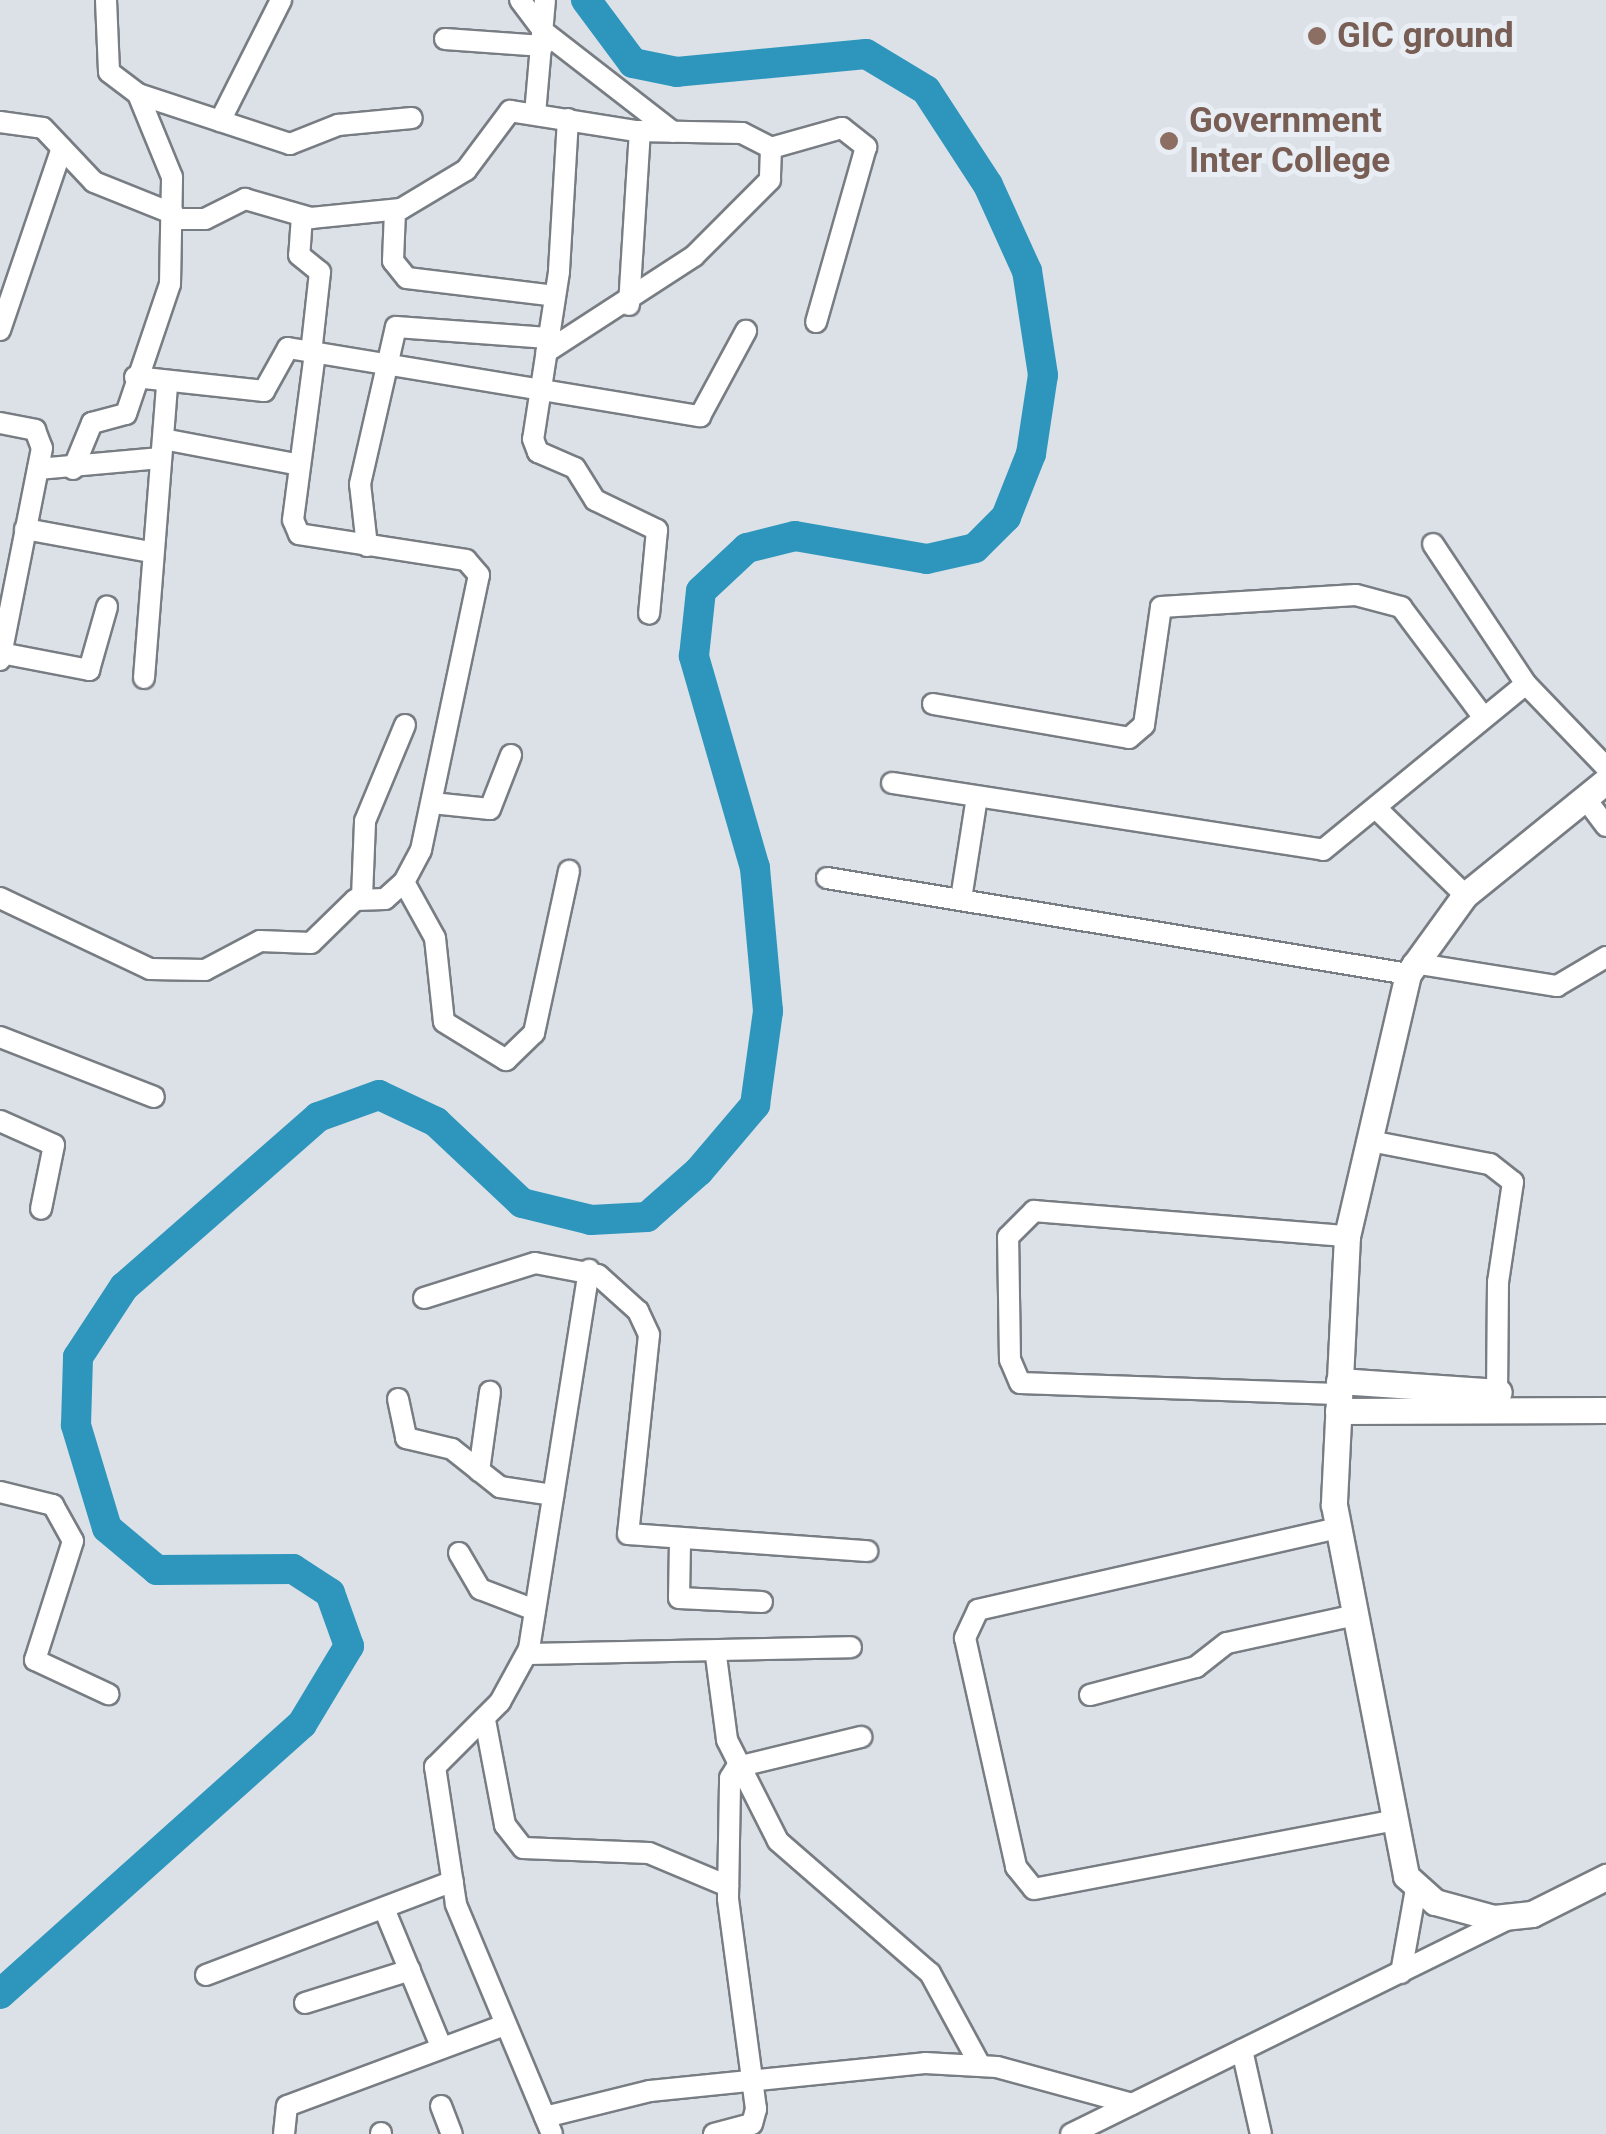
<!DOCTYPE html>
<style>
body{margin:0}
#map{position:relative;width:1606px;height:2134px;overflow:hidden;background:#dbe1e7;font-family:Roboto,sans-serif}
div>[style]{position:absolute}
.river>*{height:30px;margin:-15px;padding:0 15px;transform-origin:15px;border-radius:15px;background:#2e96bc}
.roads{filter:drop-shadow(2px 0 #787d83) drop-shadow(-2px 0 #787d83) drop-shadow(0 2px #787d83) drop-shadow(0 -2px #787d83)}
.minor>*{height:20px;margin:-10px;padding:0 10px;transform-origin:10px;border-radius:10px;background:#fff}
.tertiary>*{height:25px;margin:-12.5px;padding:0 12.5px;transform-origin:12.5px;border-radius:12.5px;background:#fff}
.dots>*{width:28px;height:28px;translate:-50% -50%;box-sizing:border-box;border:5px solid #e8eef4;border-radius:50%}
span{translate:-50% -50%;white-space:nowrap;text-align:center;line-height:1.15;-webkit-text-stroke:10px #e8eef4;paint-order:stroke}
.education-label{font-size:35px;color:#785e54;font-weight:700}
.left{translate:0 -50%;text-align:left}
</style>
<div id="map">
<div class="river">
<div style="left:0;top:1994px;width:405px;rotate:-41.8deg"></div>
<div style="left:302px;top:1724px;width:91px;rotate:-58.9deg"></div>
<div style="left:349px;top:1646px;width:56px;rotate:-109.7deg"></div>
<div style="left:330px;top:1593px;width:44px;rotate:-147deg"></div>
<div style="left:293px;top:1569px;width:136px;rotate:179.6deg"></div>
<div style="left:157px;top:1570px;width:65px;rotate:-140deg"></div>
<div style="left:107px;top:1528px;width:108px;rotate:-106.8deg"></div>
<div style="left:76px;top:1425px;width:68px;rotate:-88.3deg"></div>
<div style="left:78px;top:1357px;width:84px;rotate:-56.7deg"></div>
<div style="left:124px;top:1287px;width:258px;rotate:-41.2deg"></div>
<div style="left:318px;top:1117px;width:65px;rotate:-19.8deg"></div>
<div style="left:379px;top:1095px;width:63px;rotate:25.3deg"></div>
<div style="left:436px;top:1122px;width:118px;rotate:43.3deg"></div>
<div style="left:522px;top:1203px;width:71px;rotate:13.8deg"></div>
<div style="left:591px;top:1220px;width:56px;rotate:-3.1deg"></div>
<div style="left:647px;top:1217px;width:69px;rotate:-41.5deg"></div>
<div style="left:699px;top:1171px;width:87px;rotate:-49.7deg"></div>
<div style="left:755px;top:1105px;width:95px;rotate:-82.1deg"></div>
<div style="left:768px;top:1011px;width:144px;rotate:-95.2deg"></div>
<div style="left:755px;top:868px;width:221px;rotate:-106.1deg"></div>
<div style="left:694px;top:656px;width:65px;rotate:-83.9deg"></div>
<div style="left:701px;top:591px;width:63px;rotate:-43.1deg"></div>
<div style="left:747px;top:548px;width:49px;rotate:-14deg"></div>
<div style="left:795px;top:536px;width:134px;rotate:9.9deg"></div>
<div style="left:927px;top:559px;width:49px;rotate:-12.9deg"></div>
<div style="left:975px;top:548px;width:44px;rotate:-45deg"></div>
<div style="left:1006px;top:517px;width:68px;rotate:-68.4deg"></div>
<div style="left:1031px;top:454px;width:80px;rotate:-81.4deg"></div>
<div style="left:1043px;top:375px;width:105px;rotate:-98.7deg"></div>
<div style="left:1027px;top:271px;width:94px;rotate:-114.4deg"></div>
<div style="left:988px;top:185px;width:113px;rotate:-123.1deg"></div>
<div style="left:926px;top:90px;width:70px;rotate:-149deg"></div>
<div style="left:866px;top:54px;width:190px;rotate:174.6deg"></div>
<div style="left:677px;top:72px;width:45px;rotate:-168.4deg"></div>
<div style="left:633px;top:63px;width:79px;rotate:-126.7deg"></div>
</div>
<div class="roads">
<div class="minor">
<div style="left:106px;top:0;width:72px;rotate:87.6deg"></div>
<div style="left:109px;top:72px;width:36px;rotate:37deg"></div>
<div style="left:138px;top:94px;width:160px;rotate:18.2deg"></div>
<div style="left:290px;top:144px;width:52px;rotate:-21.6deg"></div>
<div style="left:338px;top:125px;width:74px;rotate:-5.4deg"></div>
<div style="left:520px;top:0;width:40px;rotate:53deg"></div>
<div style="left:544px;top:32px;width:163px;rotate:37.8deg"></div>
<div style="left:445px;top:39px;width:98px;rotate:4.1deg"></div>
<div style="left:535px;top:114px;width:114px;rotate:-85deg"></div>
<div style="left:568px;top:119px;width:153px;rotate:93.4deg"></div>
<div style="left:559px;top:272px;width:169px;rotate:98.8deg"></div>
<div style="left:533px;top:439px;width:14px;rotate:69deg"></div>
<div style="left:538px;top:452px;width:40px;rotate:23.4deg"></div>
<div style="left:575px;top:468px;width:38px;rotate:58deg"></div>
<div style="left:595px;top:500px;width:69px;rotate:25.8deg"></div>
<div style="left:657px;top:530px;width:84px;rotate:95.4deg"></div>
<div style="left:220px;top:121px;width:136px;rotate:-63.2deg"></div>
<div style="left:0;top:122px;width:43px;rotate:7.9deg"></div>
<div style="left:43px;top:128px;width:74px;rotate:46.6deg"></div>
<div style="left:94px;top:182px;width:86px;rotate:21.8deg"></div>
<div style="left:771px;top:148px;width:74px;rotate:-15.7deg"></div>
<div style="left:842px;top:128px;width:31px;rotate:38deg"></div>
<div style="left:866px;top:147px;width:182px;rotate:105.9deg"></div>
<div style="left:395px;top:211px;width:50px;rotate:92.3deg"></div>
<div style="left:393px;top:261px;width:22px;rotate:51deg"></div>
<div style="left:407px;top:278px;width:149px;rotate:6.9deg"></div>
<div style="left:302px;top:216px;width:39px;rotate:94deg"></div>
<div style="left:299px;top:255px;width:27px;rotate:39deg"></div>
<div style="left:320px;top:272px;width:81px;rotate:96.3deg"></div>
<div style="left:174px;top:219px;width:31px"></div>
<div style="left:205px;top:219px;width:45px;rotate:-26.6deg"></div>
<div style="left:245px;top:199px;width:69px;rotate:16.1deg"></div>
<div style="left:311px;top:218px;width:90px;rotate:-5.7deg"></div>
<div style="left:401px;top:209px;width:76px;rotate:-31deg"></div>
<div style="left:466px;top:170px;width:74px;rotate:-53.3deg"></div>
<div style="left:510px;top:111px;width:128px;rotate:9deg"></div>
<div style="left:636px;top:131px;width:106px;rotate:1.1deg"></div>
<div style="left:742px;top:133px;width:33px;rotate:27deg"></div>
<div style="left:771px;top:148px;width:32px;rotate:92deg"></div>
<div style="left:770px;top:180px;width:107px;rotate:135deg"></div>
<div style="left:694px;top:256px;width:176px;rotate:147deg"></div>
<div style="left:629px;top:305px;width:174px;rotate:-86.4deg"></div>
<div style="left:0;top:330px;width:192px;rotate:-71.2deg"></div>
<div style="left:135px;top:377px;width:130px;rotate:6.2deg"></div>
<div style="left:264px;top:391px;width:49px;rotate:-60.8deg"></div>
<div style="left:288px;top:348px;width:418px;rotate:9.4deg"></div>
<div style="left:700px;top:416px;width:97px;rotate:-61.6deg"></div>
<div style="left:0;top:423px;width:36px;rotate:11deg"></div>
<div style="left:35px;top:430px;width:19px;rotate:69deg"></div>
<div style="left:42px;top:448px;width:216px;rotate:101.2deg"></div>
<div style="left:163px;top:439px;width:139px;rotate:10.7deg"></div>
<div style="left:38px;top:469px;width:123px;rotate:-5.1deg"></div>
<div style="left:73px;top:469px;width:50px;rotate:-67.6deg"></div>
<div style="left:92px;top:423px;width:35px;rotate:-15deg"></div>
<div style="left:126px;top:414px;width:137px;rotate:-71.3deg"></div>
<div style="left:170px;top:284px;width:107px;rotate:-88.9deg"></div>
<div style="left:172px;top:177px;width:90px;rotate:-112.3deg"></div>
<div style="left:25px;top:529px;width:127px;rotate:10.4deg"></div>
<div style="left:1433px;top:544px;width:168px;rotate:56.4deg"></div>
<div style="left:367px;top:546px;width:62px;rotate:-96.4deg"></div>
<div style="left:360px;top:484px;width:161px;rotate:-77.1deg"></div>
<div style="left:396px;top:327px;width:153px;rotate:4.1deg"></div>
<div style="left:1px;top:653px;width:90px;rotate:10.9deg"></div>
<div style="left:89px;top:670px;width:66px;rotate:-74.1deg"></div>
<div style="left:144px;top:678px;width:294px;rotate:-85.5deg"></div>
<div style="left:933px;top:704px;width:199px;rotate:9.8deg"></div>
<div style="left:1129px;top:738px;width:20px;rotate:-41deg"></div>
<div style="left:1144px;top:725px;width:119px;rotate:-81.8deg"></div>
<div style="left:1161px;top:607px;width:195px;rotate:-3.5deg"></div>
<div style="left:1356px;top:595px;width:47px;rotate:14.9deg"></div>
<div style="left:1401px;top:607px;width:134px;rotate:53.2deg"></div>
<div style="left:892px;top:783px;width:436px;rotate:8.8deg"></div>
<div style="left:1323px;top:850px;width:262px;rotate:-39.3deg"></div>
<div style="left:1526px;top:684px;width:115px;rotate:46.1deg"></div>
<div style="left:1585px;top:798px;width:35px;rotate:53deg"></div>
<div style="left:432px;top:803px;width:58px;rotate:5.9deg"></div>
<div style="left:490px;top:809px;width:58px;rotate:-68.7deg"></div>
<div style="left:1380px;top:812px;width:119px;rotate:44.3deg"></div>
<div style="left:827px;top:878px;width:589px;rotate:9.38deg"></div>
<div style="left:404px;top:882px;width:64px;rotate:61deg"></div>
<div style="left:435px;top:938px;width:84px;rotate:83.9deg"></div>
<div style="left:444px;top:1022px;width:73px;rotate:31.5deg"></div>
<div style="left:506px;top:1060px;width:39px;rotate:-44deg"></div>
<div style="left:534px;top:1033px;width:166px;rotate:-77.8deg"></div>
<div style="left:362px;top:897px;width:76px;rotate:-87.7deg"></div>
<div style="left:365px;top:821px;width:104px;rotate:-67.4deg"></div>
<div style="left:0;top:898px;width:166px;rotate:25.3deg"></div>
<div style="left:150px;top:969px;width:55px;rotate:1deg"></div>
<div style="left:205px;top:970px;width:62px;rotate:-27.8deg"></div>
<div style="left:260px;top:941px;width:51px;rotate:2.2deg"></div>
<div style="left:311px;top:943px;width:62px;rotate:-44.3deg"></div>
<div style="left:355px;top:900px;width:30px;rotate:-2deg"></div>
<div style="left:385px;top:899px;width:25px;rotate:-42deg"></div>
<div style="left:404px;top:882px;width:36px;rotate:-62deg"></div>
<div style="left:421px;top:850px;width:281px;rotate:-78.1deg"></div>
<div style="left:479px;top:575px;width:20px;rotate:-131deg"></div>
<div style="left:466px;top:560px;width:169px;rotate:-171.2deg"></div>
<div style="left:299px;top:534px;width:15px;rotate:-113deg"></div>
<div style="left:293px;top:520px;width:167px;rotate:-82.5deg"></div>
<div style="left:961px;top:899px;width:103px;rotate:-81.1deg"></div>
<div style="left:1413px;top:963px;width:146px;rotate:9.1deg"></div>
<div style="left:1557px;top:986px;width:57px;rotate:-30.6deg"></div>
<div style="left:0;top:1037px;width:165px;rotate:21.3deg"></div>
<div style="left:0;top:1121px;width:59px;rotate:24deg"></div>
<div style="left:54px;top:1145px;width:65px;rotate:101.5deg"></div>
<div style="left:1370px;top:1141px;width:122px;rotate:10.9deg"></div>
<div style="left:1490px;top:1164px;width:29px;rotate:38deg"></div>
<div style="left:1513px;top:1182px;width:101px;rotate:98.5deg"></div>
<div style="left:1498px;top:1282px;width:125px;rotate:90.5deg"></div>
<div style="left:424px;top:1298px;width:116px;rotate:-17.5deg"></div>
<div style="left:535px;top:1263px;width:64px;rotate:10.8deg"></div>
<div style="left:598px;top:1275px;width:54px;rotate:42deg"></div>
<div style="left:638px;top:1311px;width:26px;rotate:65deg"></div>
<div style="left:649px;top:1335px;width:200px;rotate:96deg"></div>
<div style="left:628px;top:1534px;width:240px;rotate:4.1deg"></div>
<div style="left:1337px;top:1394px;width:317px;rotate:-178deg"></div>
<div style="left:1020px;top:1383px;width:25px;rotate:-113deg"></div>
<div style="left:1010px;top:1360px;width:123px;rotate:-90.9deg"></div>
<div style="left:1008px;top:1237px;width:37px;rotate:-45deg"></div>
<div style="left:1034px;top:1211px;width:314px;rotate:4.6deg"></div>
<div style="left:398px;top:1399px;width:40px;rotate:78deg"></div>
<div style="left:406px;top:1438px;width:47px;rotate:13.4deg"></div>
<div style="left:452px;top:1449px;width:61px;rotate:38.4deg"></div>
<div style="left:500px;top:1487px;width:54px;rotate:8.6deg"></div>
<div style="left:479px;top:1471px;width:80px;rotate:-82.1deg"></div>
<div style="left:0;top:1492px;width:55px;rotate:13.8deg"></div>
<div style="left:53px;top:1505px;width:41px;rotate:60.9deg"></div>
<div style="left:73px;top:1541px;width:125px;rotate:107.7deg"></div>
<div style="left:35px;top:1660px;width:81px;rotate:25deg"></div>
<div style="left:1338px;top:1528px;width:369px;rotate:167.2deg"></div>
<div style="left:978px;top:1610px;width:31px;rotate:115deg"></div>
<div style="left:965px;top:1638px;width:235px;rotate:77.4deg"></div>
<div style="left:1016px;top:1867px;width:28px;rotate:51deg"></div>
<div style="left:1034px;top:1889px;width:361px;rotate:-10.8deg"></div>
<div style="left:680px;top:1542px;width:56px;rotate:91deg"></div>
<div style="left:679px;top:1598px;width:83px;rotate:2.8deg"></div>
<div style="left:459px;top:1553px;width:42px;rotate:59.7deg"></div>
<div style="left:480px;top:1589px;width:59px;rotate:20.9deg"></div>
<div style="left:527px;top:1654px;width:324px;rotate:-1.2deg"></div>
<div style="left:716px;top:1656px;width:85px;rotate:82.5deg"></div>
<div style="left:727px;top:1740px;width:113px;rotate:63.2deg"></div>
<div style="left:778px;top:1841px;width:201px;rotate:41deg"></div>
<div style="left:930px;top:1973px;width:105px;rotate:61.5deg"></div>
<div style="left:1090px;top:1695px;width:110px;rotate:-14.8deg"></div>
<div style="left:1196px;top:1667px;width:39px;rotate:-38deg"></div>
<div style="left:1227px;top:1643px;width:127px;rotate:-12.3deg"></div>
<div style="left:485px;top:1720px;width:107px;rotate:79.2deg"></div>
<div style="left:505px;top:1825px;width:29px;rotate:52deg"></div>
<div style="left:523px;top:1848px;width:126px;rotate:2.3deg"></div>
<div style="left:649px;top:1853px;width:86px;rotate:22.7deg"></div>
<div style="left:385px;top:1911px;width:146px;rotate:67.5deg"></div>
<div style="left:1401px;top:1973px;width:85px;rotate:-79.9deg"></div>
<div style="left:206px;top:1975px;width:264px;rotate:-20.8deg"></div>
<div style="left:305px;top:2003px;width:110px;rotate:-17.4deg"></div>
<div style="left:1242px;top:2050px;width:86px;rotate:77.3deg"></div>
<div style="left:441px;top:2106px;width:30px;rotate:69deg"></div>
<div style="left:545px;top:2117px;width:108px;rotate:-13.9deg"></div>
<div style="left:650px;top:2091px;width:276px;rotate:-5.8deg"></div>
<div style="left:925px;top:2063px;width:72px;rotate:3.2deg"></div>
<div style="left:997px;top:2067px;width:140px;rotate:15.3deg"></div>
<div style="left:381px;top:2133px;width:1px;rotate:90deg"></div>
<div style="left:284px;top:2134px;width:28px;rotate:-84deg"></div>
<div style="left:287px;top:2106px;width:229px;rotate:-20.4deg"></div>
<div style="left:552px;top:2134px;width:249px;rotate:-112.7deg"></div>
<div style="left:456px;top:1904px;width:139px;rotate:-98.7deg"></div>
<div style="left:435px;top:1767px;width:92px;rotate:-45deg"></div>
<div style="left:500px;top:1702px;width:60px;rotate:-61.3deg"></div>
<div style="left:529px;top:1649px;width:384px;rotate:-81deg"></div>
<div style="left:714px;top:2134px;width:39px;rotate:-15deg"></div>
<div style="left:752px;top:2124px;width:16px;rotate:-75deg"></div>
<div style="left:756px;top:2109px;width:213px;rotate:-97.6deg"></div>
<div style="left:728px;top:1898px;width:120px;rotate:-89deg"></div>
<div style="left:730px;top:1778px;width:13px;rotate:-58deg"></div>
<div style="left:737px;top:1767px;width:128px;rotate:-13.6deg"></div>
<div style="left:1071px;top:2134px;width:489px;rotate:-26.2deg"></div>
</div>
<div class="tertiary">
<div style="left:1606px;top:781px;width:181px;rotate:141deg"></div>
<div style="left:1465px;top:895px;width:97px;rotate:125.8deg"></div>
<div style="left:1408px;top:974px;width:269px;rotate:103.1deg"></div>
<div style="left:1347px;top:1236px;width:269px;rotate:92.8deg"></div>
<div style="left:1334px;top:1505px;width:378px;rotate:79deg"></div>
<div style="left:1406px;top:1876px;width:39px;rotate:42deg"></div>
<div style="left:1435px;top:1902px;width:61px;rotate:15.2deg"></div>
<div style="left:1494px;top:1918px;width:38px;rotate:-6deg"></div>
<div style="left:1532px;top:1914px;width:83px;rotate:-26.6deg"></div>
<div style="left:1339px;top:1381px;width:160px;rotate:3.9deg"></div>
<div style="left:1338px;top:1411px;width:268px;rotate:-0.2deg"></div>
</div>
</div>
<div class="dots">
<div style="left:1317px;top:36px;background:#8d6e63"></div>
<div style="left:1169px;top:141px;background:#8d6e63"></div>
</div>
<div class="education-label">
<span class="left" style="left:1337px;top:36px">GIC ground</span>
<span class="left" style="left:1189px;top:141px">Government<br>Inter College</span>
</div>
</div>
